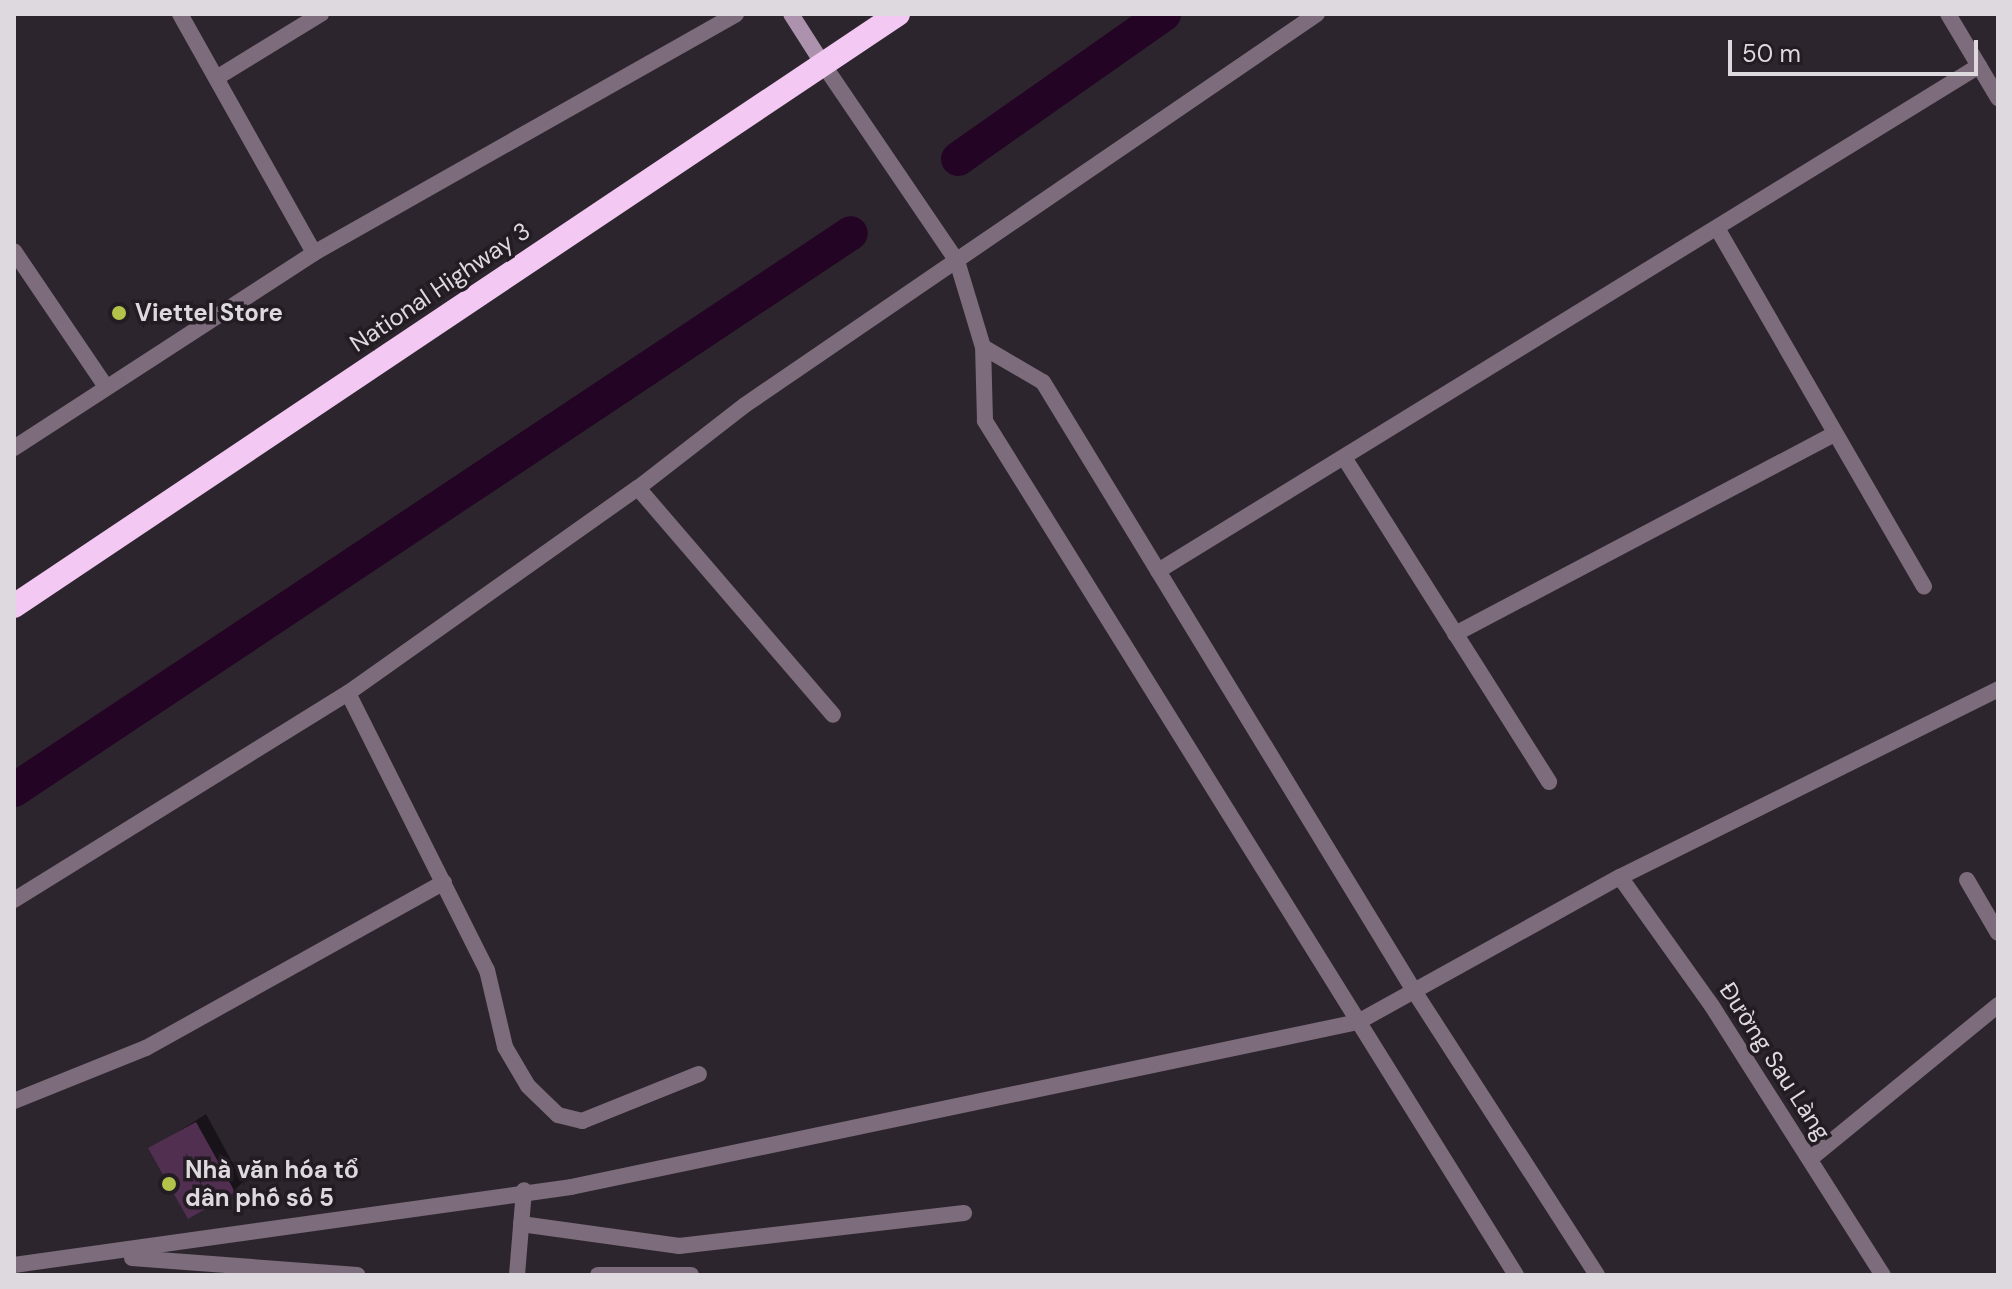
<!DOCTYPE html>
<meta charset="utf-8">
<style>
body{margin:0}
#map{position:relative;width:2012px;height:1289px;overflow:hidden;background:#2d252d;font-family:"DM Sans",sans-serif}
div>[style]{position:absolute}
.shadow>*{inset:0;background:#0007}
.canal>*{height:34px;margin:-17px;padding:0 17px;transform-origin:17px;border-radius:17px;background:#230424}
.building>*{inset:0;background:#512f51}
.lane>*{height:16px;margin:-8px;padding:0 8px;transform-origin:8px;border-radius:8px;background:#7c6c7c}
.street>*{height:16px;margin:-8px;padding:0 8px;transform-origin:8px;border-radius:8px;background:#7c6c7c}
.secondary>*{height:16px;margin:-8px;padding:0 8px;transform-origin:8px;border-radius:8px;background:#ac92ac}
.highway>*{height:24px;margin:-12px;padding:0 12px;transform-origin:12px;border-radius:12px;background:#f3c9f3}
.dots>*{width:22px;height:22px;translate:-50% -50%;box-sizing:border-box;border:4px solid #231c23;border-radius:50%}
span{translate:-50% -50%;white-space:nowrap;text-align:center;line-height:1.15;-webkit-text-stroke:7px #231c23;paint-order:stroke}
.street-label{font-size:24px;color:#ded9de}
.poi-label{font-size:24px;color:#ded9de;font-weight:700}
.left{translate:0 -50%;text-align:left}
.frame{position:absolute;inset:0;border:16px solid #ded9de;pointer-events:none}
.scale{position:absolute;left:1728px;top:40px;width:250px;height:36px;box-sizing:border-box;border:4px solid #ded9de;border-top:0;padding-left:10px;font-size:24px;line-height:28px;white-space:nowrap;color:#ded9de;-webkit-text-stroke:6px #231c23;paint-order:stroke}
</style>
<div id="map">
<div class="shadow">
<div style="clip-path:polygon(206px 1114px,243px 1182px,234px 1191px,151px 1149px)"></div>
</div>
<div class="canal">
<div style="left:958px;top:159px;width:252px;rotate:-35.1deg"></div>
<div style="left:14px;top:790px;width:1005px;rotate:-33.64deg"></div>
</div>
<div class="building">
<div style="clip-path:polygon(196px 1122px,235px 1192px,188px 1219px,148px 1148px)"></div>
</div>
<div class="lane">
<div style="left:638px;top:488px;width:299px;rotate:49.3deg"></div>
<div style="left:521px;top:1224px;width:160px;rotate:7.9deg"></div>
<div style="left:679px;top:1246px;width:287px;rotate:-6.6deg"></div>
<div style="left:598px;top:1275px;width:93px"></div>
</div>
<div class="street">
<div style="left:180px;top:14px;width:274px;rotate:60.7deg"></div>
<div style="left:1948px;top:14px;width:98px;rotate:59.2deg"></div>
<div style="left:823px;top:64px;width:238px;rotate:55.8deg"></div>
<div style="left:957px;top:261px;width:90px;rotate:73.2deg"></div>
<div style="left:218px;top:77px;width:121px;rotate:-31.5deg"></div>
<div style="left:1717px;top:228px;width:414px;rotate:60deg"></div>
<div style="left:14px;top:251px;width:164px;rotate:55.9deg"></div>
<div style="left:14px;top:448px;width:358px;rotate:-33deg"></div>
<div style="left:314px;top:253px;width:485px;rotate:-29.5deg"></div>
<div style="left:1345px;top:459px;width:382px;rotate:57.7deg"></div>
<div style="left:1158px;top:571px;width:964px;rotate:-31.6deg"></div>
<div style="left:1455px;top:634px;width:429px;rotate:-27.8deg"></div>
<div style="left:348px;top:693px;width:310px;rotate:63.4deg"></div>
<div style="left:487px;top:970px;width:79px;rotate:76.8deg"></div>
<div style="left:505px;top:1047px;width:45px;rotate:59.5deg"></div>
<div style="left:528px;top:1086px;width:42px;rotate:44deg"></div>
<div style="left:558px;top:1115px;width:25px;rotate:14deg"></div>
<div style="left:582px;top:1121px;width:126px;rotate:-21.9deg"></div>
<div style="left:1620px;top:877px;width:158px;rotate:54.5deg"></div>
<div style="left:1712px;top:1006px;width:319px;rotate:57.6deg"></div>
<div style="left:1967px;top:880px;width:61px;rotate:59.7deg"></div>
<div style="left:14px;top:900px;width:393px;rotate:-31.8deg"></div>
<div style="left:348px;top:693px;width:355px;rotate:-35.3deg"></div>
<div style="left:638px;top:488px;width:135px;rotate:-37.8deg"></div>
<div style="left:745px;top:405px;width:693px;rotate:-34.36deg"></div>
<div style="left:14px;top:1101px;width:142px;rotate:-21.9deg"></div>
<div style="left:146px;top:1048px;width:341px;rotate:-29.1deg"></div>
<div style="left:1810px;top:1159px;width:243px;rotate:-39.3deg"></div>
<div style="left:132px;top:1258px;width:226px;rotate:4.3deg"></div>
<div style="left:14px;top:1265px;width:562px;rotate:-7.97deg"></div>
<div style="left:571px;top:1187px;width:804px;rotate:-11.84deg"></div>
<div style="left:1358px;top:1022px;width:299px;rotate:-29deg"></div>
<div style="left:1620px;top:877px;width:422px;rotate:-26.4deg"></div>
<div style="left:517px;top:1275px;width:85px;rotate:-85.3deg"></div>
<div style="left:1516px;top:1275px;width:1006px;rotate:-121.87deg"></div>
<div style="left:985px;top:421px;width:74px;rotate:-91.5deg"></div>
<div style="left:983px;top:347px;width:69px;rotate:30.3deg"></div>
<div style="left:1043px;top:382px;width:717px;rotate:58.64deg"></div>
<div style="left:1416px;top:994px;width:334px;rotate:57.2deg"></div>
</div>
<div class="secondary">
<div style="left:791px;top:14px;width:59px;rotate:57.4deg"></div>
</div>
<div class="highway">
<div style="left:14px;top:606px;width:1064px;rotate:-33.81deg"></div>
</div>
<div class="dots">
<div style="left:119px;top:313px;background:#b3c24b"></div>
<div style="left:169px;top:1184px;background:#b3c24b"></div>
</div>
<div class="street-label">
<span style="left:440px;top:287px;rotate:-34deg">National Highway 3</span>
<span style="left:1775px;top:1061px;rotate:57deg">Đường Sau Làng</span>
</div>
<div class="poi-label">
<span class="left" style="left:135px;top:313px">Viettel Store</span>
<span class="left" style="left:185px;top:1184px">Nhà văn hóa tổ<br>dân phố số 5</span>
</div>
<div class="frame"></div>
<div class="scale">50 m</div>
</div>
